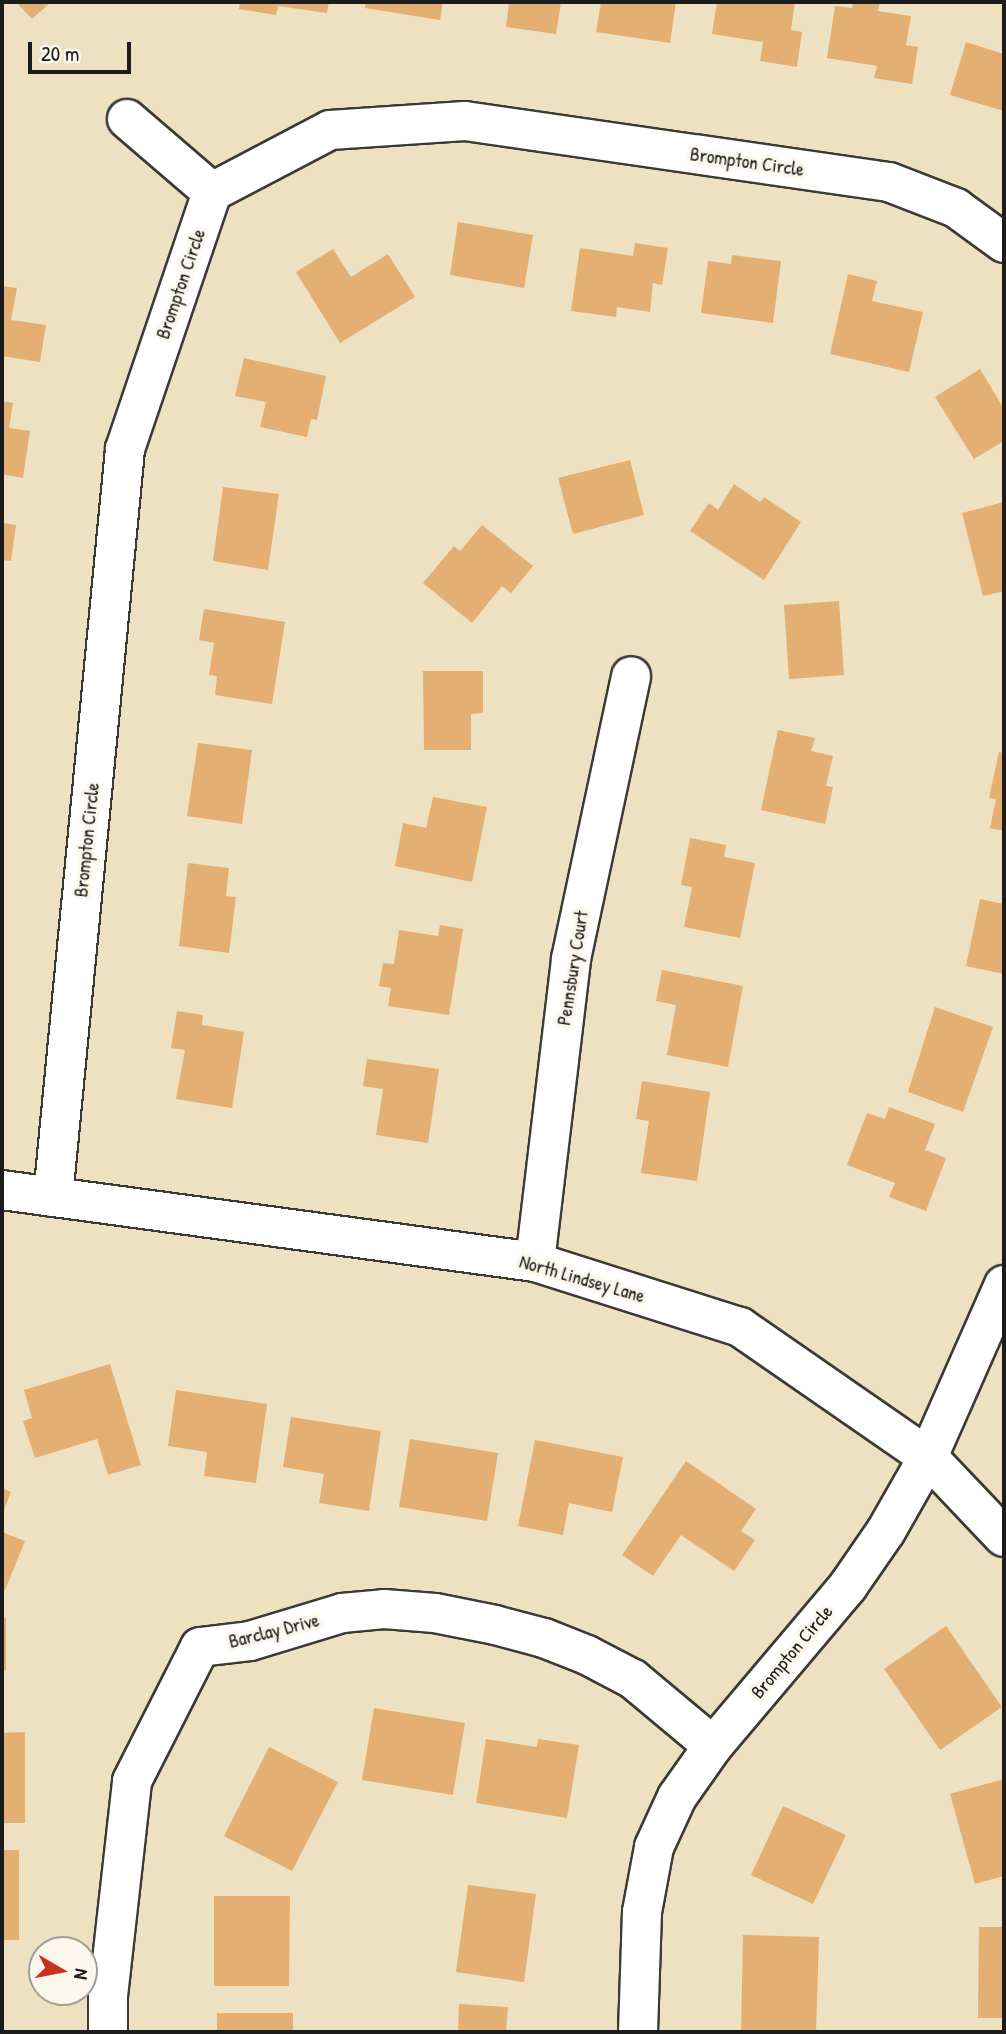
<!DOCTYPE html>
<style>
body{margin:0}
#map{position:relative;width:1006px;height:2034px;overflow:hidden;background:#ede1c1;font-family:"Patrick Hand",sans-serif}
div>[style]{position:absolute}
.building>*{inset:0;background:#e4af72}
.roads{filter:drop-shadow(2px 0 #3b3a35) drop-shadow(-2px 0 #3b3a35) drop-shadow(0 2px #3b3a35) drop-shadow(0 -2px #3b3a35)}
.minor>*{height:38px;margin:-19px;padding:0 19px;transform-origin:19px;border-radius:19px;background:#fff}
span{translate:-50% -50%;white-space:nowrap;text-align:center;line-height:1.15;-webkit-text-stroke:7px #fbf7ec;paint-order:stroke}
.street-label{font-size:19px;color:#1c1c1c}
.frame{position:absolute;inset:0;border:4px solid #1c1c1c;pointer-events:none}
.north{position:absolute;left:28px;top:1936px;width:70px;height:70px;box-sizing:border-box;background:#fbf7ec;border:2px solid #a29f99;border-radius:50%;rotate:100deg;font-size:19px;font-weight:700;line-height:28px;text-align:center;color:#1c1c1c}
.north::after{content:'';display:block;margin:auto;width:24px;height:32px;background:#c8321e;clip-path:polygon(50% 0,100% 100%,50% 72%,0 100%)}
.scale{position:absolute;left:28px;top:42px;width:103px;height:32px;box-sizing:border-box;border:4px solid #1c1c1c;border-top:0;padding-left:9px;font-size:21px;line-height:24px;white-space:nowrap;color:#1c1c1c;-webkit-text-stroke:5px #fbf7ec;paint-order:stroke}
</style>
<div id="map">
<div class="building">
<div style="clip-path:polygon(16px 2px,51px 2px,32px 19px)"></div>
<div style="clip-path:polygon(240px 2px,329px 2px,327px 13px,278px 6px,276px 15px,239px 9px)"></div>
<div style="clip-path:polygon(366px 2px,443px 2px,440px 20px,365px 8px)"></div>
<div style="clip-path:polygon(509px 2px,561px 2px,556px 34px,506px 27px)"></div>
<div style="clip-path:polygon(601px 2px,676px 2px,670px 43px,596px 32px)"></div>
<div style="clip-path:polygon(717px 2px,795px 2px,791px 30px,802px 32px,797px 67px,760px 61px,763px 42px,712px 34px)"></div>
<div style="clip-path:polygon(853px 2px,880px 2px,878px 11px,911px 16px,906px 45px,918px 47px,912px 84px,874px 78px,877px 66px,827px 58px,835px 6px,852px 8px)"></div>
<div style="clip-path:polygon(966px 42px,1004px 54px,1004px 111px,950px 95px)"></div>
<div style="clip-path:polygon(458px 222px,533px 235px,524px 288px,450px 275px)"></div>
<div style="clip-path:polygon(635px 243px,668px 248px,662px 285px,653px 283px,650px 312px,617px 307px,616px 317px,571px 311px,580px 248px,633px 256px)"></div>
<div style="clip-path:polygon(333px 249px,351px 277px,388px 254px,415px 297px,340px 343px,296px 272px)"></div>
<div style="clip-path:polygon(732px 255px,781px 261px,773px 323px,701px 313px,708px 261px,731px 264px)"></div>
<div style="clip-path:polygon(848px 274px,877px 281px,872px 301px,923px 312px,909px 372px,830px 354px)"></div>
<div style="clip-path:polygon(2px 286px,17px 288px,11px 320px,46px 325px,40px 362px,2px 356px)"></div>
<div style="clip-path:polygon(244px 358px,326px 376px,317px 420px,311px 419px,307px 437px,260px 427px,266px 402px,235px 396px)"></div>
<div style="clip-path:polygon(980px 369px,1004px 409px,1004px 441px,974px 459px,935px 397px)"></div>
<div style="clip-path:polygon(2px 401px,13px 403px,9px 428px,30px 431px,23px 478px,2px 474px)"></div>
<div style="clip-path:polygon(630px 460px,644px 515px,573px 534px,558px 478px)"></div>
<div style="clip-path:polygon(734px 484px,760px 502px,764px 497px,801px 522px,764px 580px,690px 531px,709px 503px,718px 510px)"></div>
<div style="clip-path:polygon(223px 487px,279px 494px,268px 570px,213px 561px)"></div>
<div style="clip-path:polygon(1004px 502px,1004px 591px,983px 596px,962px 513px)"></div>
<div style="clip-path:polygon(2px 523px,16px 525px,11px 561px,2px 560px)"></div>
<div style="clip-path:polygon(482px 525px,533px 566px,511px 593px,502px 586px,472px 623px,423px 583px,454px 546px,460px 551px)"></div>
<div style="clip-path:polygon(839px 601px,844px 675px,789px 679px,784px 605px)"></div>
<div style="clip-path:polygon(204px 609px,285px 622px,272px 704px,215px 695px,217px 676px,209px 675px,214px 643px,199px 640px)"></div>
<div style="clip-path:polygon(423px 671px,483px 671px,483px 713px,471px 714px,471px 750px,424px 750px)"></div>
<div style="clip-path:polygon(778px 730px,815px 738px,811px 751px,833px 756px,826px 786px,833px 787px,825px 824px,761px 810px)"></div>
<div style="clip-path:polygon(198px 743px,252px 750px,242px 824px,187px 816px)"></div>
<div style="clip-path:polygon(999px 752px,1004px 753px,1004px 831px,990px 828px,996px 799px,989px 798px)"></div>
<div style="clip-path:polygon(433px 797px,487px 807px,472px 882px,395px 866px,403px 823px,426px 828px)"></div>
<div style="clip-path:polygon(690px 838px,726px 845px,724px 857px,755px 863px,740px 938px,684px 927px,692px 887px,681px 885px)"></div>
<div style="clip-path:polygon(188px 863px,229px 868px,226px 896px,236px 897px,229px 953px,179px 946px)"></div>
<div style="clip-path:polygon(980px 899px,1004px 904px,1004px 974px,966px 966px)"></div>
<div style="clip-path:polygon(440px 925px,463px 929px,449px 1015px,388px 1006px,391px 988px,379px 986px,383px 963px,394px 964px,399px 930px,438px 936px)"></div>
<div style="clip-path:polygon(662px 970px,743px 986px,728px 1067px,667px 1055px,676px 1005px,656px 1001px)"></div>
<div style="clip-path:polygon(935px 1007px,993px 1027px,963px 1112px,908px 1092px)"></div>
<div style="clip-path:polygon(177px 1011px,203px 1015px,202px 1025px,244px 1032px,232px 1108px,176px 1099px,185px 1050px,171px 1048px)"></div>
<div style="clip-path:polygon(367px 1059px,439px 1069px,428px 1143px,376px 1135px,383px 1089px,363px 1086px)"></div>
<div style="clip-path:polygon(642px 1081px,710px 1092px,697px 1181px,641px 1173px,649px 1121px,636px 1119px)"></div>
<div style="clip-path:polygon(889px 1107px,935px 1124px,925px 1150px,946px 1158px,926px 1211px,889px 1197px,895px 1183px,847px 1165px,867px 1113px,885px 1119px)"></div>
<div style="clip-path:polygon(110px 1364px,141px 1465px,108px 1475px,97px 1439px,35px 1458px,23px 1421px,32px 1418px,24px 1390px)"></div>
<div style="clip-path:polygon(176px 1390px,267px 1404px,256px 1483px,204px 1476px,207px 1452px,168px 1446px)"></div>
<div style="clip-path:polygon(291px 1417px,381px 1431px,369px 1511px,319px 1503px,324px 1474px,283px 1467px)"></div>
<div style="clip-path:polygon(410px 1439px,498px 1453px,487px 1521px,399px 1507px)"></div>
<div style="clip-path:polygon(535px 1440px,623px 1457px,612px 1512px,569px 1503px,563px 1535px,518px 1526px)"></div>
<div style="clip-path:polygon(686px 1461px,756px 1509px,741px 1531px,755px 1540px,734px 1571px,681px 1535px,653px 1576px,622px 1555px)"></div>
<div style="clip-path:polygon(2px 1488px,11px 1492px,2px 1515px)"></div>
<div style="clip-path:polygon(2px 1532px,25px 1541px,5px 1590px,2px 1589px)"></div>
<div style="clip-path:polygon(2px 1618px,6px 1618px,6px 1670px,2px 1670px)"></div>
<div style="clip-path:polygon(946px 1626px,1002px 1707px,940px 1750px,884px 1669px)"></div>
<div style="clip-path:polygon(374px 1708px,465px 1723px,453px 1795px,362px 1780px)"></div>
<div style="clip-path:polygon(25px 1732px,25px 1823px,2px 1823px,2px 1733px)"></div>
<div style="clip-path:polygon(486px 1739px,537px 1747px,538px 1739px,579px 1745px,567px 1818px,476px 1803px)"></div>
<div style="clip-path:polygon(269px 1747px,338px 1782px,292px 1871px,224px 1836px)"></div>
<div style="clip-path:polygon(1004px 1779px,1004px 1876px,975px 1884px,950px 1794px)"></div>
<div style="clip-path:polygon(783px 1806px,846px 1835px,813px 1904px,751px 1875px)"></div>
<div style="clip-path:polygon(2px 1850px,19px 1850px,19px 1940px,2px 1940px)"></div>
<div style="clip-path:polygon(468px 1885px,536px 1894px,524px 1982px,456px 1972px)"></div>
<div style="clip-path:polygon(214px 1896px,290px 1896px,289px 1986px,214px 1986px)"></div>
<div style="clip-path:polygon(979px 1927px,1004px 1927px,1004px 2018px,978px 2018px)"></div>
<div style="clip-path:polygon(743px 1935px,819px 1937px,816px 2032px,741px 2032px)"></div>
<div style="clip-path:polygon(459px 2004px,508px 2007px,506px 2032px,458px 2032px)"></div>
<div style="clip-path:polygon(217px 2013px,293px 2013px,293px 2032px,217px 2032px)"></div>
</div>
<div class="roads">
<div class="minor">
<div style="left:127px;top:119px;width:112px;rotate:40.7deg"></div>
<div style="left:2px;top:1190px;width:538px;rotate:7.69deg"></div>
<div style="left:535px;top:1262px;width:215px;rotate:17.6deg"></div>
<div style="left:740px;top:1327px;width:229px;rotate:34.7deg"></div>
<div style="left:928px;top:1457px;width:110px;rotate:46.5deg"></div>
<div style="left:53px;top:1197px;width:751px;rotate:-84.5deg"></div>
<div style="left:125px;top:449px;width:271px;rotate:-71.3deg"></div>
<div style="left:212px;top:192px;width:133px;rotate:-27.7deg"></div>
<div style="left:330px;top:130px;width:135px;rotate:-3.8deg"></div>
<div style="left:465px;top:121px;width:428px;rotate:8.2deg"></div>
<div style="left:889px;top:182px;width:72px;rotate:21.2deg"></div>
<div style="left:956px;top:208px;width:59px;rotate:36.1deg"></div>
<div style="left:535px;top:1262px;width:305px;rotate:-83.2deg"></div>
<div style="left:571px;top:959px;width:289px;rotate:-78deg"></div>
<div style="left:108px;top:2032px;width:36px;rotate:-90deg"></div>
<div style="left:108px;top:1996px;width:216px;rotate:-83.6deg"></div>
<div style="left:132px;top:1781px;width:150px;rotate:-63.1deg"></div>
<div style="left:200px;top:1647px;width:50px;rotate:-6.8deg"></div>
<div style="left:250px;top:1641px;width:96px;rotate:-16.9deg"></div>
<div style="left:342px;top:1613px;width:42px;rotate:-5.4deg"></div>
<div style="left:384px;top:1609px;width:51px;rotate:4.5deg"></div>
<div style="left:435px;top:1613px;width:61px;rotate:11.3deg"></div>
<div style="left:495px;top:1625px;width:51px;rotate:14.9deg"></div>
<div style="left:544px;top:1638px;width:46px;rotate:21.6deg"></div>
<div style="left:587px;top:1655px;width:52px;rotate:27.6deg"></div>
<div style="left:633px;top:1679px;width:104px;rotate:39.9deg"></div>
<div style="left:638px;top:2032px;width:120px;rotate:-88.1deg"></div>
<div style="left:642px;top:1912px;width:66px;rotate:-79.5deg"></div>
<div style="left:654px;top:1847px;width:55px;rotate:-65.3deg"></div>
<div style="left:677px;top:1797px;width:62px;rotate:-54.8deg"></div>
<div style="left:713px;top:1746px;width:209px;rotate:-49.8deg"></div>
<div style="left:848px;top:1586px;width:67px;rotate:-55.4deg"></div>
<div style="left:886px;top:1531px;width:85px;rotate:-60.4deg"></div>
<div style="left:928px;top:1457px;width:188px;rotate:-66.2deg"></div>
</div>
</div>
<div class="street-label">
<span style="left:747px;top:162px;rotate:8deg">Brompton Circle</span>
<span style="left:181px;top:284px;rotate:-71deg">Brompton Circle</span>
<span style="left:87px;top:840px;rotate:-84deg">Brompton Circle</span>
<span style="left:573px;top:968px;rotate:-81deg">Pennsbury Court</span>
<span style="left:582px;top:1279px;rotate:16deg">North Lindsey Lane</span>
<span style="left:274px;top:1631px;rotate:-14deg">Barclay Drive</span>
<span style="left:792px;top:1652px;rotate:-50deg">Brompton Circle</span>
</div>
<div class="frame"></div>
<div class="north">N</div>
<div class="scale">20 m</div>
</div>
